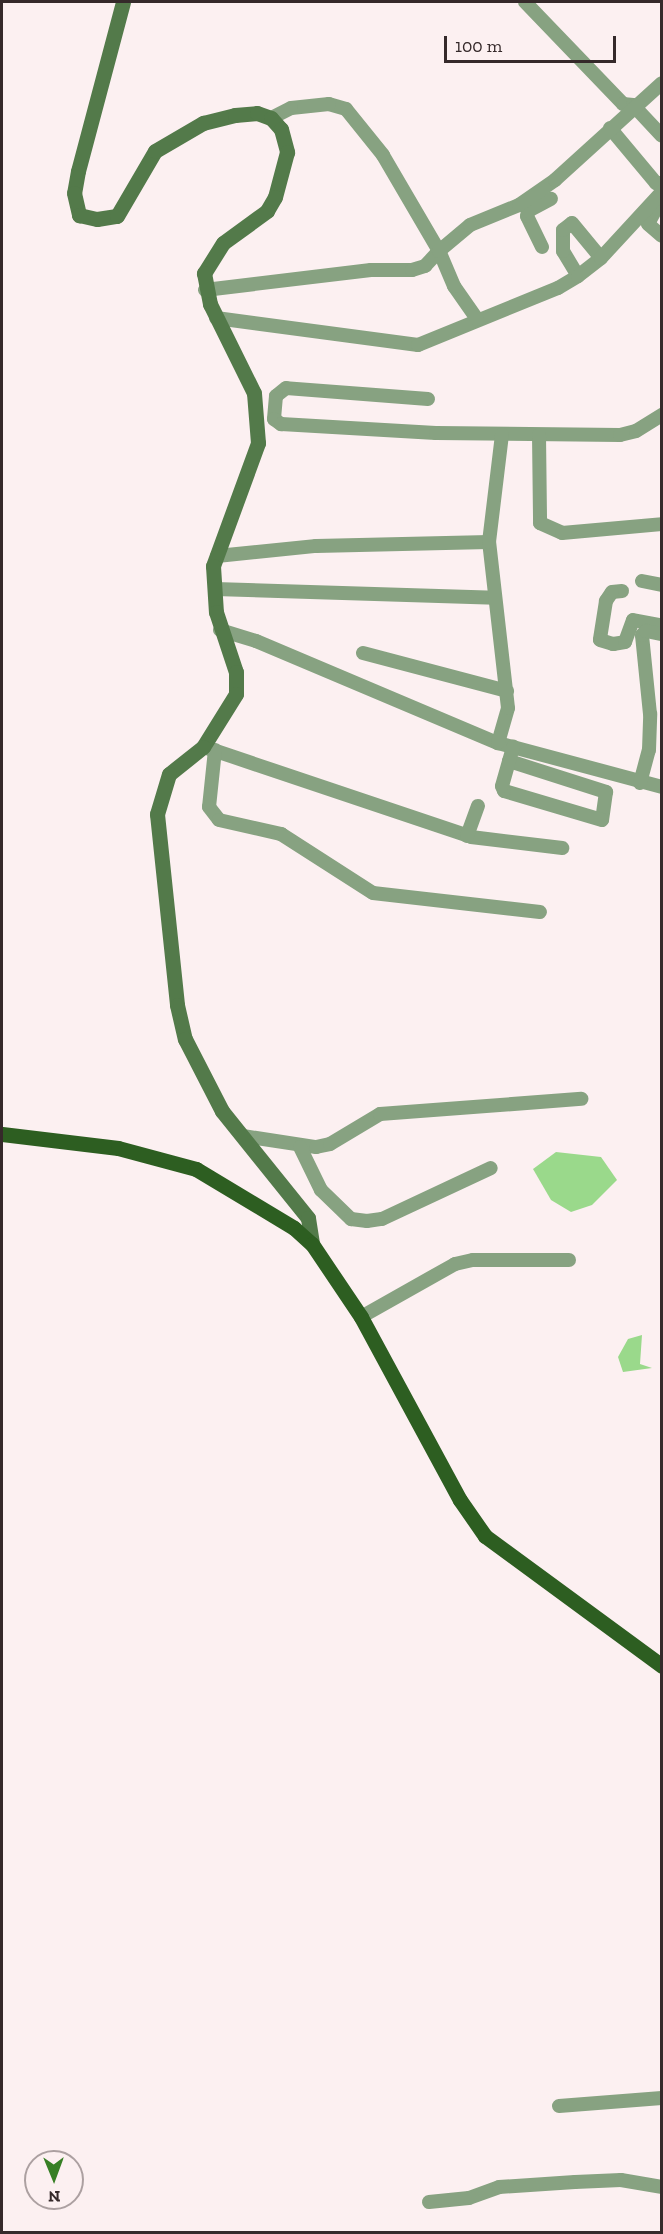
<!DOCTYPE html>
<style>
body{margin:0}
#map{position:relative;width:663px;height:2234px;overflow:hidden;background:#fcf0f1;font-family:"Zilla Slab",serif}
div>[style]{position:absolute}
.water>*{inset:0;background:#9ad98b}
.street>*{height:14px;margin:-7px;padding:0 7px;transform-origin:7px;border-radius:7px;background:#87a281}
.secondary>*{height:15px;margin:-7.5px;padding:0 7.5px;transform-origin:7.5px;border-radius:7.5px;background:#537a4a}
.primary>*{height:15px;margin:-7.5px;padding:0 7.5px;transform-origin:7.5px;border-radius:7.5px;background:#2d5e21}
span{translate:-50% -50%;white-space:nowrap;text-align:center;line-height:1.15;-webkit-text-stroke:6px #fcf0f1;paint-order:stroke}
.frame{position:absolute;inset:0;border:3px solid #35292a;pointer-events:none}
.north{position:absolute;left:24px;top:2150px;width:60px;height:60px;box-sizing:border-box;background:#fcf0f1;border:2px solid #aca0a1;border-radius:50%;rotate:179deg;font-size:16px;font-weight:700;line-height:24px;text-align:center;color:#35292a}
.north::after{content:'';display:block;margin:auto;width:21px;height:27px;background:#377f25;clip-path:polygon(50% 0,100% 100%,50% 72%,0 100%)}
.scale{position:absolute;left:444px;top:36px;width:172px;height:27px;box-sizing:border-box;border:3px solid #35292a;border-top:0;padding-left:8px;font-size:18px;line-height:21px;white-space:nowrap;color:#35292a;-webkit-text-stroke:4px #fcf0f1;paint-order:stroke}
</style>
<div id="map">
<div class="water">
<div style="clip-path:polygon(556px 1152px,601px 1157px,617px 1180px,592px 1205px,571px 1212px,551px 1200px,533px 1169px)"></div>
<div style="clip-path:polygon(642px 1335px,640px 1364px,652px 1368px,623px 1372px,618px 1357px,628px 1339px)"></div>
</div>
<div class="street">
<div style="left:525px;top:2px;width:141px;rotate:46.1deg"></div>
<div style="left:623px;top:104px;width:10px;rotate:6deg"></div>
<div style="left:633px;top:105px;width:42px;rotate:46.9deg"></div>
<div style="left:610px;top:128px;width:72px;rotate:50.1deg"></div>
<div style="left:656px;top:183px;width:6px"></div>
<div style="left:657px;top:207px;width:19px;rotate:118deg"></div>
<div style="left:648px;top:224px;width:18px;rotate:41deg"></div>
<div style="left:542px;top:247px;width:34px;rotate:-116deg"></div>
<div style="left:527px;top:216px;width:5px;rotate:-79deg"></div>
<div style="left:528px;top:211px;width:26px;rotate:-28deg"></div>
<div style="left:578px;top:276px;width:29px;rotate:-121deg"></div>
<div style="left:563px;top:251px;width:21px;rotate:-90deg"></div>
<div style="left:563px;top:230px;width:11px;rotate:-38deg"></div>
<div style="left:572px;top:223px;width:45px;rotate:50.4deg"></div>
<div style="left:205px;top:290px;width:167px;rotate:-6.9deg"></div>
<div style="left:371px;top:270px;width:41px"></div>
<div style="left:412px;top:270px;width:14px;rotate:-17deg"></div>
<div style="left:425px;top:266px;width:21px;rotate:-47deg"></div>
<div style="left:439px;top:251px;width:111px;rotate:-120.3deg"></div>
<div style="left:383px;top:155px;width:59px;rotate:-128.8deg"></div>
<div style="left:346px;top:109px;width:18px;rotate:-164deg"></div>
<div style="left:329px;top:104px;width:38px;rotate:174deg"></div>
<div style="left:291px;top:108px;width:22px;rotate:153deg"></div>
<div style="left:216px;top:318px;width:204px;rotate:7.6deg"></div>
<div style="left:418px;top:345px;width:151px;rotate:-22.2deg"></div>
<div style="left:558px;top:288px;width:23px;rotate:-31deg"></div>
<div style="left:578px;top:276px;width:29px;rotate:-38deg"></div>
<div style="left:601px;top:258px;width:90px;rotate:-47.3deg"></div>
<div style="left:477px;top:319px;width:40px;rotate:-124.9deg"></div>
<div style="left:454px;top:286px;width:38px;rotate:-113deg"></div>
<div style="left:439px;top:251px;width:40px;rotate:-40deg"></div>
<div style="left:470px;top:225px;width:53px;rotate:-22.2deg"></div>
<div style="left:519px;top:205px;width:44px;rotate:-34.8deg"></div>
<div style="left:555px;top:180px;width:144px;rotate:-42.2deg"></div>
<div style="left:428px;top:399px;width:142px;rotate:-175.6deg"></div>
<div style="left:286px;top:388px;width:13px;rotate:141deg"></div>
<div style="left:276px;top:396px;width:23px;rotate:95deg"></div>
<div style="left:274px;top:419px;width:9px;rotate:36deg"></div>
<div style="left:281px;top:424px;width:155px;rotate:3.3deg"></div>
<div style="left:436px;top:433px;width:184px;rotate:0.6deg"></div>
<div style="left:620px;top:435px;width:16px;rotate:-14deg"></div>
<div style="left:636px;top:431px;width:31px;rotate:-32deg"></div>
<div style="left:539px;top:435px;width:88px;rotate:89.3deg"></div>
<div style="left:540px;top:523px;width:24px;rotate:24deg"></div>
<div style="left:562px;top:533px;width:100px;rotate:-5.1deg"></div>
<div style="left:217px;top:556px;width:100px;rotate:-5.8deg"></div>
<div style="left:316px;top:546px;width:173px;rotate:-1.3deg"></div>
<div style="left:642px;top:581px;width:20px;rotate:11deg"></div>
<div style="left:215px;top:589px;width:280px;rotate:1.8deg"></div>
<div style="left:622px;top:591px;width:10px;rotate:174deg"></div>
<div style="left:612px;top:592px;width:11px;rotate:124deg"></div>
<div style="left:606px;top:601px;width:39px;rotate:99deg"></div>
<div style="left:600px;top:640px;width:14px;rotate:17deg"></div>
<div style="left:613px;top:644px;width:12px;rotate:-9deg"></div>
<div style="left:625px;top:642px;width:23px;rotate:-70deg"></div>
<div style="left:633px;top:620px;width:26px;rotate:11deg"></div>
<div style="left:220px;top:630px;width:38px;rotate:17deg"></div>
<div style="left:256px;top:641px;width:263px;rotate:22.9deg"></div>
<div style="left:498px;top:743px;width:170px;rotate:15deg"></div>
<div style="left:363px;top:653px;width:149px;rotate:14.8deg"></div>
<div style="left:498px;top:743px;width:36px;rotate:-74deg"></div>
<div style="left:508px;top:708px;width:167px;rotate:-96.5deg"></div>
<div style="left:489px;top:542px;width:108px;rotate:-83.1deg"></div>
<div style="left:207px;top:748px;width:279px;rotate:18.6deg"></div>
<div style="left:471px;top:837px;width:92px;rotate:6.9deg"></div>
<div style="left:215px;top:750px;width:57px;rotate:96deg"></div>
<div style="left:209px;top:807px;width:16px;rotate:52deg"></div>
<div style="left:219px;top:820px;width:64px;rotate:12.7deg"></div>
<div style="left:281px;top:834px;width:109px;rotate:32.7deg"></div>
<div style="left:373px;top:893px;width:168px;rotate:6.5deg"></div>
<div style="left:509px;top:761px;width:102px;rotate:17.7deg"></div>
<div style="left:606px;top:792px;width:28px;rotate:98deg"></div>
<div style="left:602px;top:820px;width:102px;rotate:-163.5deg"></div>
<div style="left:504px;top:791px;width:5px;rotate:-112deg"></div>
<div style="left:502px;top:786px;width:41px;rotate:-74.2deg"></div>
<div style="left:640px;top:783px;width:34px;rotate:-75deg"></div>
<div style="left:649px;top:750px;width:36px;rotate:-88deg"></div>
<div style="left:650px;top:714px;width:79px;rotate:-95.8deg"></div>
<div style="left:642px;top:635px;width:6px;rotate:-45deg"></div>
<div style="left:646px;top:631px;width:16px;rotate:11deg"></div>
<div style="left:467px;top:836px;width:32px;rotate:-70deg"></div>
<div style="left:243px;top:1136px;width:74px;rotate:8.6deg"></div>
<div style="left:316px;top:1147px;width:14px;rotate:-12deg"></div>
<div style="left:330px;top:1144px;width:58px;rotate:-31deg"></div>
<div style="left:380px;top:1114px;width:202px;rotate:-4.3deg"></div>
<div style="left:300px;top:1147px;width:48px;rotate:64deg"></div>
<div style="left:321px;top:1190px;width:42px;rotate:44deg"></div>
<div style="left:351px;top:1219px;width:16px;rotate:7deg"></div>
<div style="left:367px;top:1221px;width:15px;rotate:-8deg"></div>
<div style="left:382px;top:1219px;width:120px;rotate:-25.1deg"></div>
<div style="left:361px;top:1317px;width:108px;rotate:-29.4deg"></div>
<div style="left:455px;top:1264px;width:18px;rotate:-13deg"></div>
<div style="left:473px;top:1260px;width:96px"></div>
<div style="left:559px;top:2106px;width:103px;rotate:-4.4deg"></div>
<div style="left:429px;top:2202px;width:40px;rotate:-5.7deg"></div>
<div style="left:469px;top:2198px;width:32px;rotate:-20deg"></div>
<div style="left:499px;top:2187px;width:76px;rotate:-3.8deg"></div>
<div style="left:575px;top:2182px;width:46px;rotate:-2.5deg"></div>
<div style="left:621px;top:2180px;width:42px;rotate:9.7deg"></div>
</div>
<div class="secondary">
<div style="left:123px;top:2px;width:175px;rotate:104.9deg"></div>
<div style="left:78px;top:171px;width:22px;rotate:100deg"></div>
<div style="left:74px;top:193px;width:23px;rotate:77deg"></div>
<div style="left:79px;top:215px;width:18px;rotate:13deg"></div>
<div style="left:97px;top:219px;width:20px;rotate:-9deg"></div>
<div style="left:117px;top:216px;width:75px;rotate:-59.7deg"></div>
<div style="left:155px;top:151px;width:56px;rotate:-30.3deg"></div>
<div style="left:203px;top:123px;width:33px;rotate:-14deg"></div>
<div style="left:235px;top:115px;width:22px;rotate:-5deg"></div>
<div style="left:257px;top:113px;width:15px;rotate:20deg"></div>
<div style="left:271px;top:118px;width:15px;rotate:48deg"></div>
<div style="left:281px;top:129px;width:24px;rotate:75deg"></div>
<div style="left:287px;top:152px;width:47px;rotate:104.9deg"></div>
<div style="left:275px;top:197px;width:16px;rotate:120deg"></div>
<div style="left:267px;top:211px;width:54px;rotate:144deg"></div>
<div style="left:223px;top:243px;width:36px;rotate:122deg"></div>
<div style="left:204px;top:273px;width:32px;rotate:79deg"></div>
<div style="left:210px;top:304px;width:99px;rotate:63.7deg"></div>
<div style="left:254px;top:393px;width:50px;rotate:85.4deg"></div>
<div style="left:258px;top:443px;width:131px;rotate:110.1deg"></div>
<div style="left:213px;top:566px;width:46px;rotate:86.3deg"></div>
<div style="left:216px;top:612px;width:63px;rotate:71.6deg"></div>
<div style="left:236px;top:672px;width:22px;rotate:90deg"></div>
<div style="left:236px;top:694px;width:62px;rotate:121.9deg"></div>
<div style="left:203px;top:747px;width:43px;rotate:141.5deg"></div>
<div style="left:169px;top:774px;width:42px;rotate:106.7deg"></div>
<div style="left:157px;top:814px;width:192px;rotate:84deg"></div>
<div style="left:177px;top:1005px;width:35px;rotate:77deg"></div>
<div style="left:185px;top:1039px;width:81px;rotate:62.8deg"></div>
<div style="left:222px;top:1111px;width:137px;rotate:51.2deg"></div>
<div style="left:308px;top:1218px;width:26px;rotate:81deg"></div>
</div>
<div class="primary">
<div style="left:2px;top:1134px;width:117px;rotate:6.9deg"></div>
<div style="left:118px;top:1148px;width:81px;rotate:15.1deg"></div>
<div style="left:196px;top:1169px;width:114px;rotate:31deg"></div>
<div style="left:294px;top:1228px;width:24px;rotate:42deg"></div>
<div style="left:312px;top:1244px;width:88px;rotate:56.1deg"></div>
<div style="left:361px;top:1317px;width:208px;rotate:61.6deg"></div>
<div style="left:460px;top:1500px;width:44px;rotate:55.2deg"></div>
<div style="left:485px;top:1536px;width:220px;rotate:36.3deg"></div>
</div>
<div class="frame"></div>
<div class="north">N</div>
<div class="scale">100 m</div>
</div>
